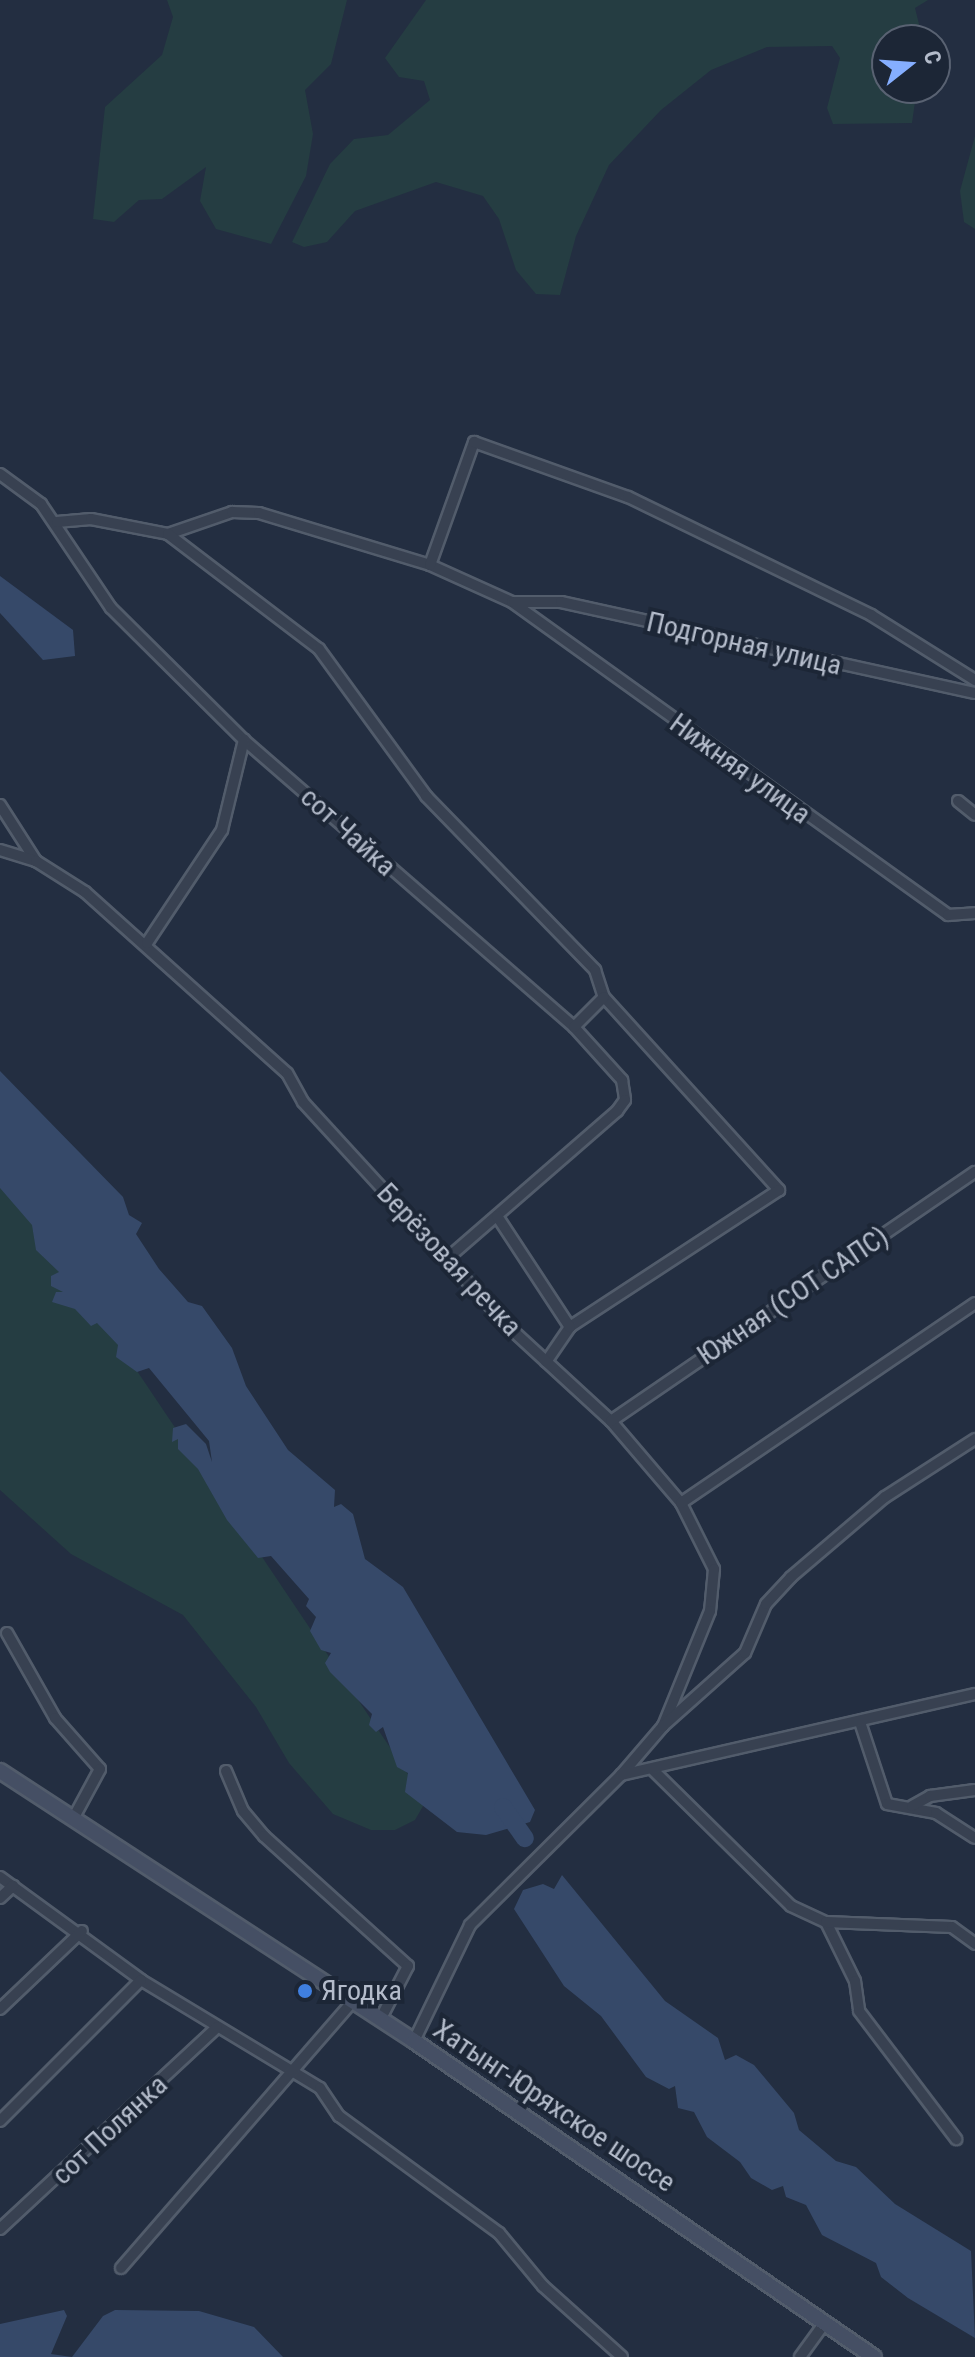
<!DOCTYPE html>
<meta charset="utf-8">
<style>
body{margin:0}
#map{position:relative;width:975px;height:2357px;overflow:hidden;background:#232e41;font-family:"Roboto Condensed",sans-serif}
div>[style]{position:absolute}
.green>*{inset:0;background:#253d42}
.water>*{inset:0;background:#364969}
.river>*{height:18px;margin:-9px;padding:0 9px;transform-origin:9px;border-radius:9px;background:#364969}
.roads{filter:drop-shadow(2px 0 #525c6b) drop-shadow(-2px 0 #525c6b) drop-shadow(0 2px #525c6b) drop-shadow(0 -2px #525c6b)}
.minor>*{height:10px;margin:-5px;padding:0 5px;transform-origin:5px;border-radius:5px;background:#384151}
.secondary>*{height:14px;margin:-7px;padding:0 7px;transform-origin:7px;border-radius:7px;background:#454f64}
.dots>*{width:22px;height:22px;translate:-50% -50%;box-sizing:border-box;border:4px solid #1c2636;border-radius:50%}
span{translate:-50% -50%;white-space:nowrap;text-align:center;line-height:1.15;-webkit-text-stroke:8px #1c2636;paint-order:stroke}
.street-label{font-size:28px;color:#b4bccb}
.poi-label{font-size:28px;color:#b4bccb}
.left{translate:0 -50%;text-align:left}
.north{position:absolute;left:871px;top:24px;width:80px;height:80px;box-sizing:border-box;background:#1c2636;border:2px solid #596272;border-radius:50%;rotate:73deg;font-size:22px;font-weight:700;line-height:32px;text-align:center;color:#b4bccb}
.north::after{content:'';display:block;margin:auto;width:28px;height:36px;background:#85aeff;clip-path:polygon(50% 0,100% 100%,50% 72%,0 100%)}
</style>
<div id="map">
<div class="green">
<div style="clip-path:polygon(167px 0,347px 0,331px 64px,305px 90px,313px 134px,306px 176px,271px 244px,216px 229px,200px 201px,206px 167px,162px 199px,139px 200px,114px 222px,93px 219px,105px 107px,162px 55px,173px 17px)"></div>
<div style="clip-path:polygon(426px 0,928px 0,915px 8px,923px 40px,887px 40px,887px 88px,917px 88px,912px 123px,833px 124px,827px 108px,840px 58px,832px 46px,767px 47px,711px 70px,661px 110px,609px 165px,576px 236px,560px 295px,536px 294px,516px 270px,499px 219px,483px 196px,436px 182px,355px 211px,327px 242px,304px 247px,292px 242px,330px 164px,354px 139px,388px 135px,430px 100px,424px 81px,399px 77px,385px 58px)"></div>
<div style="clip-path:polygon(975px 136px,975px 229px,964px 222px,960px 191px)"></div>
<div style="clip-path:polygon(0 1167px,426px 1801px,415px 1820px,395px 1830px,371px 1830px,333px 1814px,289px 1763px,256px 1707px,183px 1615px,71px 1554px,0 1490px)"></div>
</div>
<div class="water">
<div style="clip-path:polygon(0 576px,73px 630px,75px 656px,43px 660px,0 613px)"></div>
<div style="clip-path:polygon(0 1071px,123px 1197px,129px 1215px,142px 1223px,136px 1234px,159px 1269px,188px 1302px,202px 1306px,232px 1348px,246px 1386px,288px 1450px,335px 1490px,334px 1507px,341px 1504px,353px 1514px,365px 1559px,403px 1587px,535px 1810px,530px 1822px,486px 1835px,457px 1832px,405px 1792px,408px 1773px,397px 1767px,383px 1727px,376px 1732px,369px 1725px,372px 1714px,330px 1672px,325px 1663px,331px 1653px,321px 1650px,310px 1631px,316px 1617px,306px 1606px,309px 1599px,271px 1556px,258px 1558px,227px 1520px,198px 1469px,178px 1449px,178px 1439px,172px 1442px,173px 1428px,186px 1424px,206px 1444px,212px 1462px,209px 1441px,149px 1368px,137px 1372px,116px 1357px,118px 1345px,97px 1323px,91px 1326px,75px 1309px,52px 1302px,56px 1292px,63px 1292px,51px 1286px,51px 1276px,59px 1272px,36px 1250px,32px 1225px,0 1188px)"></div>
<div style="clip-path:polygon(562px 1875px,665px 2001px,718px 2038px,725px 2060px,736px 2055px,754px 2065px,794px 2113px,799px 2130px,836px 2161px,856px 2167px,895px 2204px,971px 2251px,975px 2338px,908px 2298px,881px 2277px,876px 2263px,822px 2235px,806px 2205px,786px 2197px,783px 2186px,772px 2190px,751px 2178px,740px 2162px,707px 2137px,694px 2112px,678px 2108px,675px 2086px,669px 2089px,646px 2077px,601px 2016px,564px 1986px,514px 1909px,523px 1890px,543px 1884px,554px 1889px)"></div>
<div style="clip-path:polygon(64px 2310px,67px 2316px,51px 2354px,72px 2357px,103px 2316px,115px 2310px,199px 2311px,254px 2327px,283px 2357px,0 2357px,0 2324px)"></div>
</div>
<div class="river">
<div style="left:503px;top:1807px;width:38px;rotate:55deg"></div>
</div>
<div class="roads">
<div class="minor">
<div style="left:0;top:474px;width:51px;rotate:36.2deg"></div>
<div style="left:41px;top:504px;width:125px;rotate:56.1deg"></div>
<div style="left:111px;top:608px;width:187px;rotate:44.8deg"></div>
<div style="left:244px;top:740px;width:437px;rotate:41deg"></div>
<div style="left:574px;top:1027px;width:72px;rotate:47.8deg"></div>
<div style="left:622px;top:1080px;width:20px;rotate:81deg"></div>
<div style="left:625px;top:1100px;width:14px;rotate:126deg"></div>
<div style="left:617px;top:1111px;width:223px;rotate:139deg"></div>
<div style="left:57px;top:522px;width:34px;rotate:-5deg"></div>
<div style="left:91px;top:519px;width:78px;rotate:11deg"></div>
<div style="left:168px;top:534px;width:68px;rotate:-19deg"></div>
<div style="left:232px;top:512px;width:27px;rotate:2deg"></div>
<div style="left:259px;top:513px;width:179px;rotate:16.9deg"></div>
<div style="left:430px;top:565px;width:90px;rotate:24.3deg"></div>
<div style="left:512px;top:602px;width:537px;rotate:35.67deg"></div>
<div style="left:948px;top:915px;width:27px;rotate:-4deg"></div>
<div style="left:168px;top:534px;width:190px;rotate:37.3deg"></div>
<div style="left:319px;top:649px;width:182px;rotate:53.9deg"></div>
<div style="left:426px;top:796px;width:243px;rotate:45.8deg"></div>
<div style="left:595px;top:970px;width:28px;rotate:72deg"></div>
<div style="left:604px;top:997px;width:261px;rotate:47.8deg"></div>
<div style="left:779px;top:1190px;width:250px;rotate:146.8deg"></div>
<div style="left:570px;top:1327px;width:42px;rotate:124.4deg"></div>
<div style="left:430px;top:565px;width:131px;rotate:-70.3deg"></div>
<div style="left:474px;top:442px;width:164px;rotate:19.7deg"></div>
<div style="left:628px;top:497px;width:270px;rotate:25.9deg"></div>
<div style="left:871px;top:615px;width:123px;rotate:32deg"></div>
<div style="left:514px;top:602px;width:47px"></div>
<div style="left:561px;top:602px;width:424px;rotate:12.4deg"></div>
<div style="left:958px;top:801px;width:22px;rotate:39deg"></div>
<div style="left:0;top:805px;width:67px;rotate:57.3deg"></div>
<div style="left:0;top:850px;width:38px;rotate:17deg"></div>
<div style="left:36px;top:861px;width:58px;rotate:32.3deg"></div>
<div style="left:85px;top:892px;width:271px;rotate:41.9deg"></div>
<div style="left:287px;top:1073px;width:33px;rotate:61deg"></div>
<div style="left:303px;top:1102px;width:309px;rotate:47.5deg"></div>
<div style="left:512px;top:1330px;width:134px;rotate:42.6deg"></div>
<div style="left:611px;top:1421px;width:108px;rotate:49.5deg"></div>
<div style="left:681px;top:1503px;width:74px;rotate:63.4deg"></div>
<div style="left:714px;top:1569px;width:42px;rotate:95.4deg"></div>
<div style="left:710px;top:1611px;width:124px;rotate:112.2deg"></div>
<div style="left:147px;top:943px;width:136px;rotate:-56.4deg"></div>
<div style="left:222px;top:830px;width:93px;rotate:-76.3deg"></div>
<div style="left:574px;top:1027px;width:42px;rotate:-45deg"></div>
<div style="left:497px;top:1216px;width:133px;rotate:56.7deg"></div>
<div style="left:611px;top:1421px;width:441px;rotate:-34.4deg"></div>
<div style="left:681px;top:1503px;width:356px;rotate:-34.2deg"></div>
<div style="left:7px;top:1633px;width:98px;rotate:60.5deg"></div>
<div style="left:55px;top:1718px;width:68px;rotate:48.6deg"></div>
<div style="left:100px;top:1769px;width:57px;rotate:118.4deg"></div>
<div style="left:860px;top:1722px;width:86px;rotate:71.8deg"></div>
<div style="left:887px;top:1804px;width:50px;rotate:10.4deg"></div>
<div style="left:936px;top:1813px;width:46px;rotate:32.7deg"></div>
<div style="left:226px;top:1771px;width:43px;rotate:67deg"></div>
<div style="left:243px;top:1811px;width:33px;rotate:50deg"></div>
<div style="left:264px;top:1836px;width:194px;rotate:42.1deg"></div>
<div style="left:408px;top:1966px;width:61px;rotate:117.4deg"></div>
<div style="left:654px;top:1771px;width:192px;rotate:44.6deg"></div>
<div style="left:791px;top:1906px;width:38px;rotate:25deg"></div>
<div style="left:826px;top:1922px;width:66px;rotate:63.8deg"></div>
<div style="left:855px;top:1981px;width:30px;rotate:82deg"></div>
<div style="left:859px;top:2011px;width:161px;rotate:52.8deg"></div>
<div style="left:621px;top:1775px;width:65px;rotate:-49.4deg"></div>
<div style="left:663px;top:1726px;width:110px;rotate:-41.7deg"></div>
<div style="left:745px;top:1653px;width:53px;rotate:-66.8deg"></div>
<div style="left:766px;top:1604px;width:37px;rotate:-47deg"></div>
<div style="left:791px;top:1577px;width:123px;rotate:-40.4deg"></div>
<div style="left:885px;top:1497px;width:107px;rotate:-32.8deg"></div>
<div style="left:912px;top:1806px;width:21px;rotate:-29deg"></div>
<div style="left:930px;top:1796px;width:45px;rotate:-7.6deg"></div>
<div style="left:0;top:1877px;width:175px;rotate:36.1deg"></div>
<div style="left:141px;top:1980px;width:209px;rotate:31.1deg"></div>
<div style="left:320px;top:2088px;width:34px;rotate:56deg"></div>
<div style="left:339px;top:2116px;width:198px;rotate:36.2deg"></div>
<div style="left:499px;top:2233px;width:69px;rotate:50.3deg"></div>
<div style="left:543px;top:2286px;width:106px;rotate:41.9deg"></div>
<div style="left:0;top:1898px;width:18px;rotate:-43deg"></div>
<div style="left:826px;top:1922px;width:126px;rotate:2.3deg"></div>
<div style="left:952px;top:1927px;width:29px;rotate:36deg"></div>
<div style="left:0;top:2009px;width:113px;rotate:-43.6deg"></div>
<div style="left:414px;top:2041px;width:129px;rotate:-64.2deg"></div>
<div style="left:470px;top:1925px;width:213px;rotate:-44.8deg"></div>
<div style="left:621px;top:1775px;width:363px;rotate:-12.9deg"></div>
<div style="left:0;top:2121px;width:199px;rotate:-45deg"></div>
<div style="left:0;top:2229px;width:296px;rotate:-42.9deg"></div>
<div style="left:121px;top:2268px;width:352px;rotate:-49deg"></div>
<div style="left:800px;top:2357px;width:41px;rotate:-54deg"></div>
</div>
<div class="secondary">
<div style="left:0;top:1771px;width:494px;rotate:33.1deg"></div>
<div style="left:414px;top:2041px;width:558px;rotate:34.49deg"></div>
</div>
</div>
<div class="dots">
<div style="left:305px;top:1991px;background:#3f7fe0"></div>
</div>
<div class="street-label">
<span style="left:744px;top:644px;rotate:13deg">Подгорная улица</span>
<span style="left:740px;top:769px;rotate:36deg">Нижняя улица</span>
<span style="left:348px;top:832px;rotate:42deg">сот Чайка</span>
<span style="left:449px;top:1260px;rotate:47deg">Берёзовая речка</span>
<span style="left:793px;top:1296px;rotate:-34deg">Южная (СОТ САПС)</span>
<span style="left:554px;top:2106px;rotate:34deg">Хатынг-Юряхское шоссе</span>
<span style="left:110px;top:2130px;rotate:-43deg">сот Полянка</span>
</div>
<div class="poi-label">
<span class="left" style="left:321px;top:1991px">Ягодка</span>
</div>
<div class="north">С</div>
</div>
